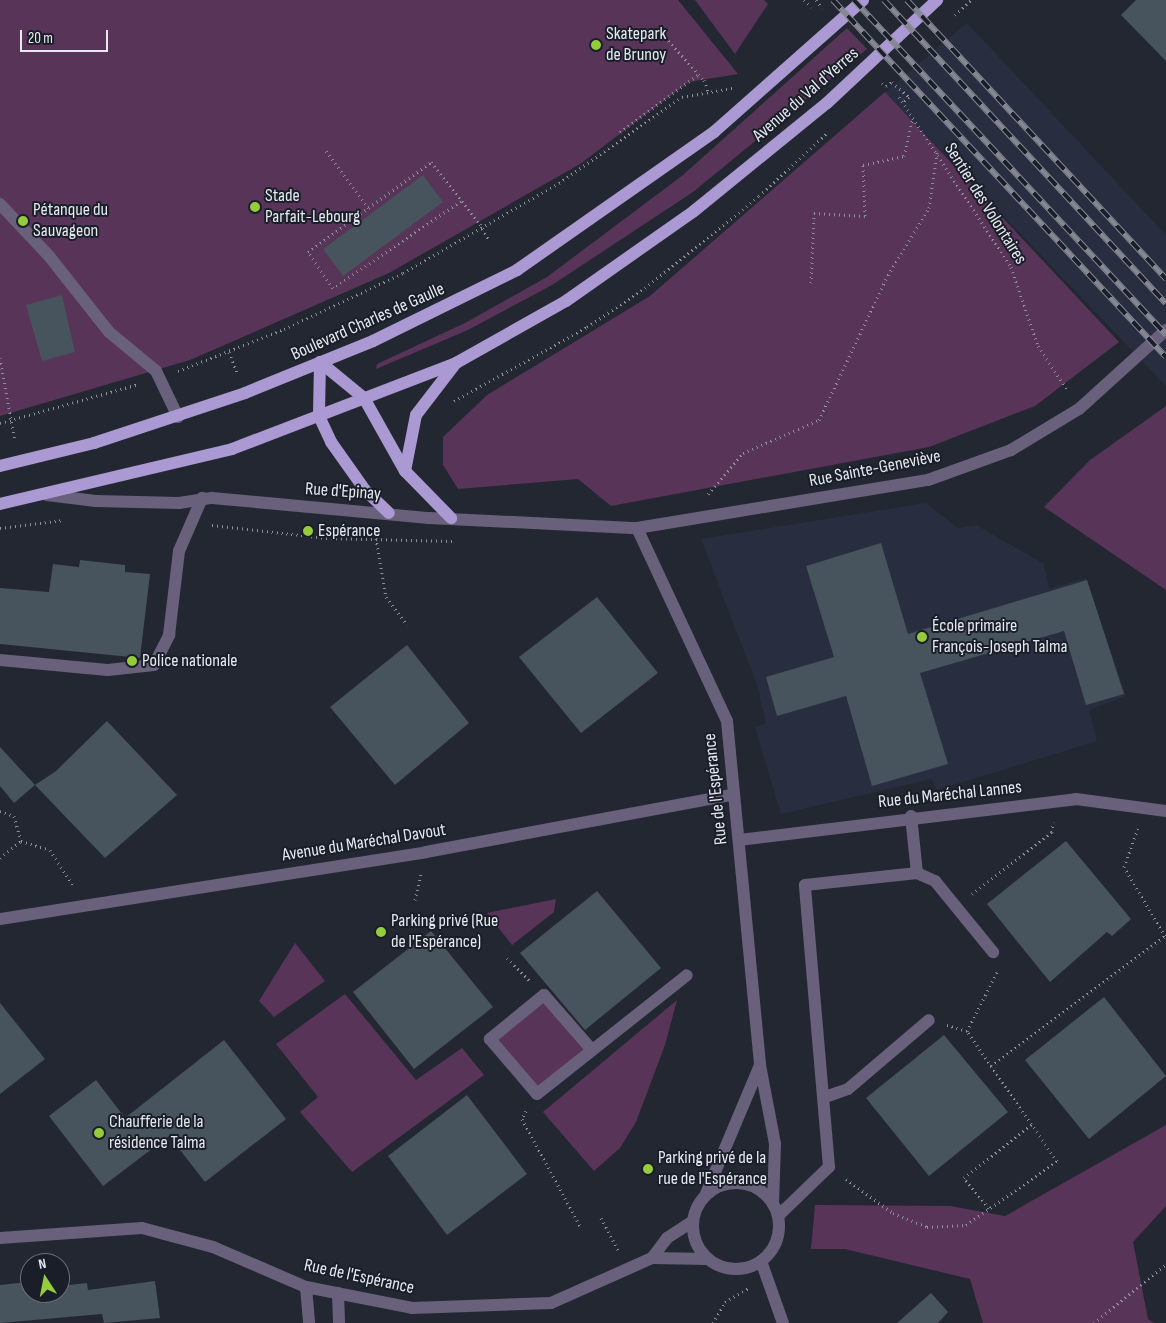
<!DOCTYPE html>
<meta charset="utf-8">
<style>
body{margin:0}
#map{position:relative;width:1166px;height:1323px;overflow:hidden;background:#232732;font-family:"Sofia Sans Condensed",sans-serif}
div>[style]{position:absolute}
.built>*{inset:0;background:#282e3f}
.green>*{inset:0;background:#583458}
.building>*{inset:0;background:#47535d}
.path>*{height:3px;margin-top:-1.5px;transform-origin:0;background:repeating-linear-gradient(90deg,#8d909a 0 1px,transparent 0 5px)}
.minor>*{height:12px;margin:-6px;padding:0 6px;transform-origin:6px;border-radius:6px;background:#69607c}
.minor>.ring{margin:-6px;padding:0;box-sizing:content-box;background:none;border:12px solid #69607c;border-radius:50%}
.major>*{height:12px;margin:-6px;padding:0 6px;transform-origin:6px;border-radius:6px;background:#aa99d2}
.rail>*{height:5.5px;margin-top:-2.75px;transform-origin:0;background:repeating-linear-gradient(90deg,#1a1e28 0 11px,#858892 0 22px);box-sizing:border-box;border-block:1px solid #858892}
.dots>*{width:14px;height:14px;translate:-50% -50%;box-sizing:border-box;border:2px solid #1a1e28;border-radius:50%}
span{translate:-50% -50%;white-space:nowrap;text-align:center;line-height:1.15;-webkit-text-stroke:4px #1a1e28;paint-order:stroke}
.poi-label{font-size:18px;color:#e6e9f1}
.left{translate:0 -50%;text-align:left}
.street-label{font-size:18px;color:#e6e9f1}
.north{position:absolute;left:20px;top:1253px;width:50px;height:50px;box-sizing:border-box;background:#1a1e28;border:1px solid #6c6f78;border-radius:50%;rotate:349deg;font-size:14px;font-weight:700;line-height:20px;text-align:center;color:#e6e9f1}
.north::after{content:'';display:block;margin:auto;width:18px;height:22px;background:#94cc3b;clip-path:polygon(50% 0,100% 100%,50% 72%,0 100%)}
.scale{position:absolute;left:20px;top:30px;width:88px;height:22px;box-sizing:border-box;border:2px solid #e6e9f1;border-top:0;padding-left:6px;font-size:15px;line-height:18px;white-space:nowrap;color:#e6e9f1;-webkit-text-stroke:4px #1a1e28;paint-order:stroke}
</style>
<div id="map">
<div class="built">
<div style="clip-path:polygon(967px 23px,1166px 235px,1166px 386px,885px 92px)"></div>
<div style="clip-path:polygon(926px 503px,958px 528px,976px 525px,1044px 564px,1049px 589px,1086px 578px,1126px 696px,1089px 710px,1097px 741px,937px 790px,931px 779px,781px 814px,755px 727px,766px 724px,757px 685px,701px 539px)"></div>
</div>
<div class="green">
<div style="clip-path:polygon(0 0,678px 0,738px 74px,689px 82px,580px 164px,389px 273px,190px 360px,0 416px)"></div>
<div style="clip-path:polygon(695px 0,764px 0,768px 4px,735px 54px)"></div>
<div style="clip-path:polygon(847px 28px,867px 49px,693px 192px,552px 285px,468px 330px,376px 369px,377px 364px,465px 323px,547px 277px,683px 175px)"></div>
<div style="clip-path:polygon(885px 92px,1119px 342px,1035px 406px,929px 447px,611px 506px,578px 479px,458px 489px,443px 465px,443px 437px,487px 395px,650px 296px)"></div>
<div style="clip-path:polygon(1166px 406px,1166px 590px,1044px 507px,1090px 460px)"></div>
<div style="clip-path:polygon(556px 899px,554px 912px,512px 945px,487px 913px)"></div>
<div style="clip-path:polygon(295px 943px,325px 981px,274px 1017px,259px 1001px)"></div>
<div style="clip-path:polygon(345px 994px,416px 1080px,462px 1048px,484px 1075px,352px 1172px,300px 1112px,318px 1097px,276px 1044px)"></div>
<div style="clip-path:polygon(677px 1000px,665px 1045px,636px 1122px,620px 1148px,594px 1171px,543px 1112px)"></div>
<div style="clip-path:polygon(544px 1003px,585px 1050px,538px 1087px,498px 1039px)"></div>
<div style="clip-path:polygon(1166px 1125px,1166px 1206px,1133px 1242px,1148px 1319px,1154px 1323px,983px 1323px,970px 1279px,845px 1249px,811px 1249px,815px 1205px,950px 1206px,1005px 1216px)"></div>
</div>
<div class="building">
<div style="clip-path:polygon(1136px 0,1166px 0,1166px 61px,1121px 15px)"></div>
<div style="clip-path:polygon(423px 175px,443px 202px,343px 276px,323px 249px)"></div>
<div style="clip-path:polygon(62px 295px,75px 352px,42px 361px,26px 305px)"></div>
<div style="clip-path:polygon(881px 543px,908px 634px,1087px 580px,1124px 694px,1086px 705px,1064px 631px,920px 673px,948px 764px,872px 786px,846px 696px,777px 716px,766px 677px,834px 657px,806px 566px)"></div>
<div style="clip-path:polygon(80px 560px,125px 565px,125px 572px,150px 574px,140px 658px,0 644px,0 588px,49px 592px,53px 564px,79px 567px)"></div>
<div style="clip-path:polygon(597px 597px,658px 673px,581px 733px,519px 657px)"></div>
<div style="clip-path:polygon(407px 645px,469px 723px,395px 785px,330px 707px)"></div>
<div style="clip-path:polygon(107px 721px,177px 795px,105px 858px,35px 785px,56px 771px)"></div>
<div style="clip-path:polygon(0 747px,35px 785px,14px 803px,0 786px)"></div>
<div style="clip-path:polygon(1066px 841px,1131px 919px,1112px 936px,1107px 932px,1050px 982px,987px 904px)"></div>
<div style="clip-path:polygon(597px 891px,661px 968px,585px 1030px,520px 953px)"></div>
<div style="clip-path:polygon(431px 931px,493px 1007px,414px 1069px,353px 992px)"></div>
<div style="clip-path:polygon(1104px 997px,1166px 1076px,1089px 1139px,1025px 1060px)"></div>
<div style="clip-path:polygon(0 1003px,45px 1059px,0 1094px)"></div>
<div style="clip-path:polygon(944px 1035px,1008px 1112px,929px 1176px,866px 1098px)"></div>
<div style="clip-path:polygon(224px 1040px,286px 1119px,205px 1182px,169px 1136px,103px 1186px,49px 1116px,96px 1080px,125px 1118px)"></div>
<div style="clip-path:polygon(467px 1095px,527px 1174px,447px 1235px,388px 1156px)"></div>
<div style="clip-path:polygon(155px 1281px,160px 1318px,104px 1323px,102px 1314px,0 1323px,0 1285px,28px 1282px,30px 1293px,60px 1293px,60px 1286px,87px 1283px,88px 1290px)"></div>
<div style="clip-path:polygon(931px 1293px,948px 1312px,938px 1323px,897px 1323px)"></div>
</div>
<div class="path">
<div style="left:804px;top:0;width:10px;rotate:45deg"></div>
<div style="left:816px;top:0;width:10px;rotate:53deg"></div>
<div style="left:955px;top:15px;width:22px;rotate:-43deg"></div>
<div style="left:665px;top:37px;width:58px;rotate:47.8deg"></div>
<div style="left:704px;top:80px;width:12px;rotate:70deg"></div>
<div style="left:882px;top:83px;width:5px;rotate:37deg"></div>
<div style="left:886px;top:86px;width:7px;rotate:-34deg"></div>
<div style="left:892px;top:82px;width:23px;rotate:41deg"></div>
<div style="left:909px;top:97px;width:9px;rotate:144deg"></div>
<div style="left:899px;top:97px;width:204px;rotate:56.6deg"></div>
<div style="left:1011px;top:267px;width:83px;rotate:71.1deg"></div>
<div style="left:1038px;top:346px;width:54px;rotate:56.3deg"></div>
<div style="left:620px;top:132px;width:98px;rotate:-36.3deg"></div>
<div style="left:326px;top:151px;width:71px;rotate:53.6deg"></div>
<div style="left:461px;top:201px;width:155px;rotate:145.8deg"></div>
<div style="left:333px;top:288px;width:44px;rotate:-124.8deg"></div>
<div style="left:308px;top:252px;width:152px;rotate:-36.2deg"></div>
<div style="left:431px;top:162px;width:79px;rotate:51.7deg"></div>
<div style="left:480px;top:224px;width:18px;rotate:61deg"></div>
<div style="left:811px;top:283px;width:70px;rotate:-87.5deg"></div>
<div style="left:814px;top:213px;width:51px;rotate:3.4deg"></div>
<div style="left:865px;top:216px;width:51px;rotate:-92.2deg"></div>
<div style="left:863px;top:165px;width:42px;rotate:-12.4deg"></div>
<div style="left:904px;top:156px;width:40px;rotate:-77deg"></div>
<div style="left:229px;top:352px;width:22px;rotate:69deg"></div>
<div style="left:0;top:358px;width:84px;rotate:79.8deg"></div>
<div style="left:178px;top:371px;width:114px;rotate:-21.6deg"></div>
<div style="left:284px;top:329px;width:132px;rotate:-25.2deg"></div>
<div style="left:403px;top:273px;width:180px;rotate:-30deg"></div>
<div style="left:559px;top:183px;width:150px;rotate:-35deg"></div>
<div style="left:682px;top:97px;width:51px;rotate:-10.2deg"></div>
<div style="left:454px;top:401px;width:152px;rotate:-29.1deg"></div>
<div style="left:587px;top:327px;width:70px;rotate:-33.9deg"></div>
<div style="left:645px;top:288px;width:146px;rotate:-38.9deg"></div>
<div style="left:759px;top:196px;width:93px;rotate:-42.8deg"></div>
<div style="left:0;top:423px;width:144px;rotate:-15.7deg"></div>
<div style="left:708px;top:494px;width:54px;rotate:-49.5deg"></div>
<div style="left:743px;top:453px;width:83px;rotate:-23.5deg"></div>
<div style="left:819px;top:420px;width:161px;rotate:-64.6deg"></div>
<div style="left:888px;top:275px;width:79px;rotate:-58.5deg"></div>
<div style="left:929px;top:208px;width:56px;rotate:-81.7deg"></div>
<div style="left:212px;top:525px;width:115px;rotate:6.5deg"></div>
<div style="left:326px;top:538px;width:126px;rotate:1.4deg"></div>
<div style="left:0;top:528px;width:64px;rotate:-7.2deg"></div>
<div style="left:376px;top:538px;width:60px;rotate:80.4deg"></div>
<div style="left:386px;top:597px;width:35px;rotate:53deg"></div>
<div style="left:0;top:811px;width:15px;rotate:20deg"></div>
<div style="left:14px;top:816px;width:26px;rotate:74deg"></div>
<div style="left:0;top:858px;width:27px;rotate:-39deg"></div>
<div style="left:21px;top:841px;width:30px;rotate:17deg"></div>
<div style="left:50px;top:850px;width:44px;rotate:57deg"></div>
<div style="left:972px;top:894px;width:101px;rotate:-37.8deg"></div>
<div style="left:1052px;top:832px;width:10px;rotate:-84deg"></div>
<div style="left:415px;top:900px;width:27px;rotate:-77deg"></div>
<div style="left:507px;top:958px;width:33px;rotate:45deg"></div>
<div style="left:967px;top:1031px;width:66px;rotate:-63deg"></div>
<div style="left:991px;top:1066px;width:217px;rotate:-36.8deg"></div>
<div style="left:1165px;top:936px;width:80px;rotate:-120.7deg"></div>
<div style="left:1124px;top:867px;width:41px;rotate:-70.3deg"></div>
<div style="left:526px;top:1111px;width:9px;rotate:117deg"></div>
<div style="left:522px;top:1119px;width:122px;rotate:61.5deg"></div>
<div style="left:846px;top:1179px;width:58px;rotate:35.9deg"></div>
<div style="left:893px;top:1213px;width:37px;rotate:22deg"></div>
<div style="left:927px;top:1227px;width:39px;rotate:-3deg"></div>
<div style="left:966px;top:1225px;width:111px;rotate:-35.1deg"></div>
<div style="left:1057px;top:1161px;width:158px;rotate:-124.7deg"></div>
<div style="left:967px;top:1031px;width:21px;rotate:-163deg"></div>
<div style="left:989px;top:1208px;width:39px;rotate:-130deg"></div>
<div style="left:964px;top:1178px;width:87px;rotate:-38.5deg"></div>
<div style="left:601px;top:1218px;width:38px;rotate:62deg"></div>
<div style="left:713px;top:1323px;width:24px;rotate:-60deg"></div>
<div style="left:725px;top:1302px;width:27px;rotate:-31deg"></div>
<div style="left:1094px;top:1323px;width:93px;rotate:-39.3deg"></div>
</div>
<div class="minor">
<div style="left:0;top:204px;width:71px;rotate:46.7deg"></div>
<div style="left:49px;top:256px;width:97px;rotate:51.7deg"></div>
<div style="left:109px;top:332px;width:61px;rotate:39.7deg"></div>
<div style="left:156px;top:371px;width:51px;rotate:64.4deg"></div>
<div style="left:47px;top:495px;width:49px;rotate:7deg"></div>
<div style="left:96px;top:501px;width:83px;rotate:1.4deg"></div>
<div style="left:179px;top:503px;width:33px;rotate:-9deg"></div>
<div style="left:212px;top:498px;width:218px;rotate:5.3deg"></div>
<div style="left:429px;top:518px;width:208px;rotate:2.8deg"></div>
<div style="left:637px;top:528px;width:295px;rotate:-9.4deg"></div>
<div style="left:928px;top:480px;width:88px;rotate:-19.9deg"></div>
<div style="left:1011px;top:450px;width:79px;rotate:-31.1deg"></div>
<div style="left:1079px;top:409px;width:118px;rotate:-42.2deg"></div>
<div style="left:637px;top:528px;width:213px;rotate:65deg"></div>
<div style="left:727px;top:721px;width:346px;rotate:84.5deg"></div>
<div style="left:760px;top:1065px;width:80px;rotate:79.2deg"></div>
<div style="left:775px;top:1144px;width:60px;rotate:91.9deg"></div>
<div style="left:0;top:660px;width:108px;rotate:5.3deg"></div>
<div style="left:108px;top:670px;width:46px;rotate:-6.2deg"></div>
<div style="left:154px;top:665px;width:34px;rotate:-63deg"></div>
<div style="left:169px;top:635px;width:85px;rotate:-83.2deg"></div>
<div style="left:179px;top:551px;width:58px;rotate:-66.5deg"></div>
<div style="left:911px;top:816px;width:57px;rotate:84deg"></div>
<div style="left:739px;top:840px;width:339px;rotate:-6.9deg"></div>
<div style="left:1076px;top:799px;width:91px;rotate:7.6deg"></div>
<div style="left:0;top:919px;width:431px;rotate:-8.9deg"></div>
<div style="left:426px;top:852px;width:311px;rotate:-10.6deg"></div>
<div style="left:592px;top:1050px;width:73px;rotate:-131.1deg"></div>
<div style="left:544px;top:995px;width:70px;rotate:140.8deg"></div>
<div style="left:490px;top:1039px;width:72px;rotate:49.5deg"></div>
<div style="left:537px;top:1094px;width:191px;rotate:-38.4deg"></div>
<div style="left:825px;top:1097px;width:24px;rotate:-19deg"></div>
<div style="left:848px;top:1089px;width:106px;rotate:-40.4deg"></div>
<div class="ring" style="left:693px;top:1183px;width:74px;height:74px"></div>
<div style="left:705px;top:1196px;width:142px;rotate:-67.2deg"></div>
<div style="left:778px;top:1216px;width:71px;rotate:-43.9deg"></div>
<div style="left:829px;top:1167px;width:283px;rotate:-94.9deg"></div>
<div style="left:805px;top:885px;width:113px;rotate:-6.1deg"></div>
<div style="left:917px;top:873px;width:20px;rotate:24deg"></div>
<div style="left:935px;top:881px;width:92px;rotate:50.8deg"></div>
<div style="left:0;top:1238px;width:142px;rotate:-4deg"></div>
<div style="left:142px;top:1228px;width:73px;rotate:15deg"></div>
<div style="left:213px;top:1247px;width:101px;rotate:23.3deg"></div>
<div style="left:306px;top:1287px;width:108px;rotate:11.2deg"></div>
<div style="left:412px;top:1308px;width:139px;rotate:-2.1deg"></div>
<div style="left:551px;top:1303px;width:111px;rotate:-24deg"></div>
<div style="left:652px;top:1258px;width:25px;rotate:-53deg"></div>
<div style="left:667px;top:1238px;width:31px;rotate:-33deg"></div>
<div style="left:652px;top:1258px;width:56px;rotate:1deg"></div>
<div style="left:761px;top:1261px;width:66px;rotate:70.5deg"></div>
<div style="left:306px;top:1287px;width:36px;rotate:85deg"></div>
<div style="left:338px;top:1293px;width:30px;rotate:88deg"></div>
</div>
<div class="major">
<div style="left:320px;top:362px;width:57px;rotate:39.3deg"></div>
<div style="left:364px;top:398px;width:84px;rotate:60.7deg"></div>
<div style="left:405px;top:471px;width:66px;rotate:45.6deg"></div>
<div style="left:320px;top:362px;width:54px;rotate:91.1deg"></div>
<div style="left:319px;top:416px;width:29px;rotate:65deg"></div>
<div style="left:331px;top:442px;width:59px;rotate:54.7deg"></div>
<div style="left:365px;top:490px;width:33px;rotate:44deg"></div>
<div style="left:0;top:466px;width:97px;rotate:-13.7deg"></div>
<div style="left:94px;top:443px;width:159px;rotate:-18.3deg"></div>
<div style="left:245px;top:393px;width:138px;rotate:-22.1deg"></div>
<div style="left:373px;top:341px;width:161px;rotate:-26.2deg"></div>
<div style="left:517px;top:270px;width:241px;rotate:-35deg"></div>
<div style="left:714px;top:132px;width:199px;rotate:-41.5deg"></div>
<div style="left:405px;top:471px;width:57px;rotate:-78.9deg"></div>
<div style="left:416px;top:415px;width:66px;rotate:-52.4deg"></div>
<div style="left:0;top:504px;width:238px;rotate:-13.3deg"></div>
<div style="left:232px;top:449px;width:240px;rotate:-21deg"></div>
<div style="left:456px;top:363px;width:126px;rotate:-29.4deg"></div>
<div style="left:566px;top:301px;width:156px;rotate:-35.1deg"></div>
<div style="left:694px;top:211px;width:171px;rotate:-39.1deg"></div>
<div style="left:827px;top:103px;width:151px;rotate:-43.1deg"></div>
</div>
<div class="rail">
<div style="left:833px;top:0;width:488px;rotate:47deg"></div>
<div style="left:854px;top:0;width:458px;rotate:47deg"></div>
<div style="left:884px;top:0;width:414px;rotate:47.1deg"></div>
<div style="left:907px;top:0;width:381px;rotate:47.1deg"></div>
</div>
<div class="dots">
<div style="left:596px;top:45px;background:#94cc3b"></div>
<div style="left:255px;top:207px;background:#94cc3b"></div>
<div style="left:23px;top:221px;background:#94cc3b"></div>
<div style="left:308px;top:531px;background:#94cc3b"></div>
<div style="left:922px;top:637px;background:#94cc3b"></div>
<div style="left:132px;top:661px;background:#94cc3b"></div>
<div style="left:381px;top:932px;background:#94cc3b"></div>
<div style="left:99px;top:1133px;background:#94cc3b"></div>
<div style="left:648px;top:1169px;background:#94cc3b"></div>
</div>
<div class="poi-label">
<span class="left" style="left:606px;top:45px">Skatepark<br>de Brunoy</span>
<span class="left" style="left:265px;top:207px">Stade<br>Parfait-Lebourg</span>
<span class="left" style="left:33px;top:221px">Pétanque du<br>Sauvageon</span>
<span class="left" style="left:318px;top:531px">Espérance</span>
<span class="left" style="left:932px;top:637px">École primaire<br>François-Joseph Talma</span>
<span class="left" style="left:142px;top:661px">Police nationale</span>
<span class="left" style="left:391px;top:932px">Parking privé (Rue<br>de l'Espérance)</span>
<span class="left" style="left:109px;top:1133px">Chaufferie de la<br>résidence Talma</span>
<span class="left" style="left:658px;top:1169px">Parking privé de la<br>rue de l'Espérance</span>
</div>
<div class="street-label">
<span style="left:806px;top:95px;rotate:-41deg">Avenue du Val d'Yerres</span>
<span style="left:985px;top:204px;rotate:58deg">Sentier des Volontaires</span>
<span style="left:368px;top:322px;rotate:-24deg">Boulevard Charles de Gaulle</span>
<span style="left:875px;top:469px;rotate:-11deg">Rue Sainte-Geneviève</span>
<span style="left:343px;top:492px;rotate:4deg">Rue d'Epinay</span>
<span style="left:716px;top:789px;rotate:-96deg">Rue de l'Espérance</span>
<span style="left:950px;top:795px;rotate:-6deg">Rue du Maréchal Lannes</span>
<span style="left:364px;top:843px;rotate:-9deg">Avenue du Maréchal Davout</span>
<span style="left:359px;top:1277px;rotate:12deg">Rue de l'Espérance</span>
</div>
<div class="north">N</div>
<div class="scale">20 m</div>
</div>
